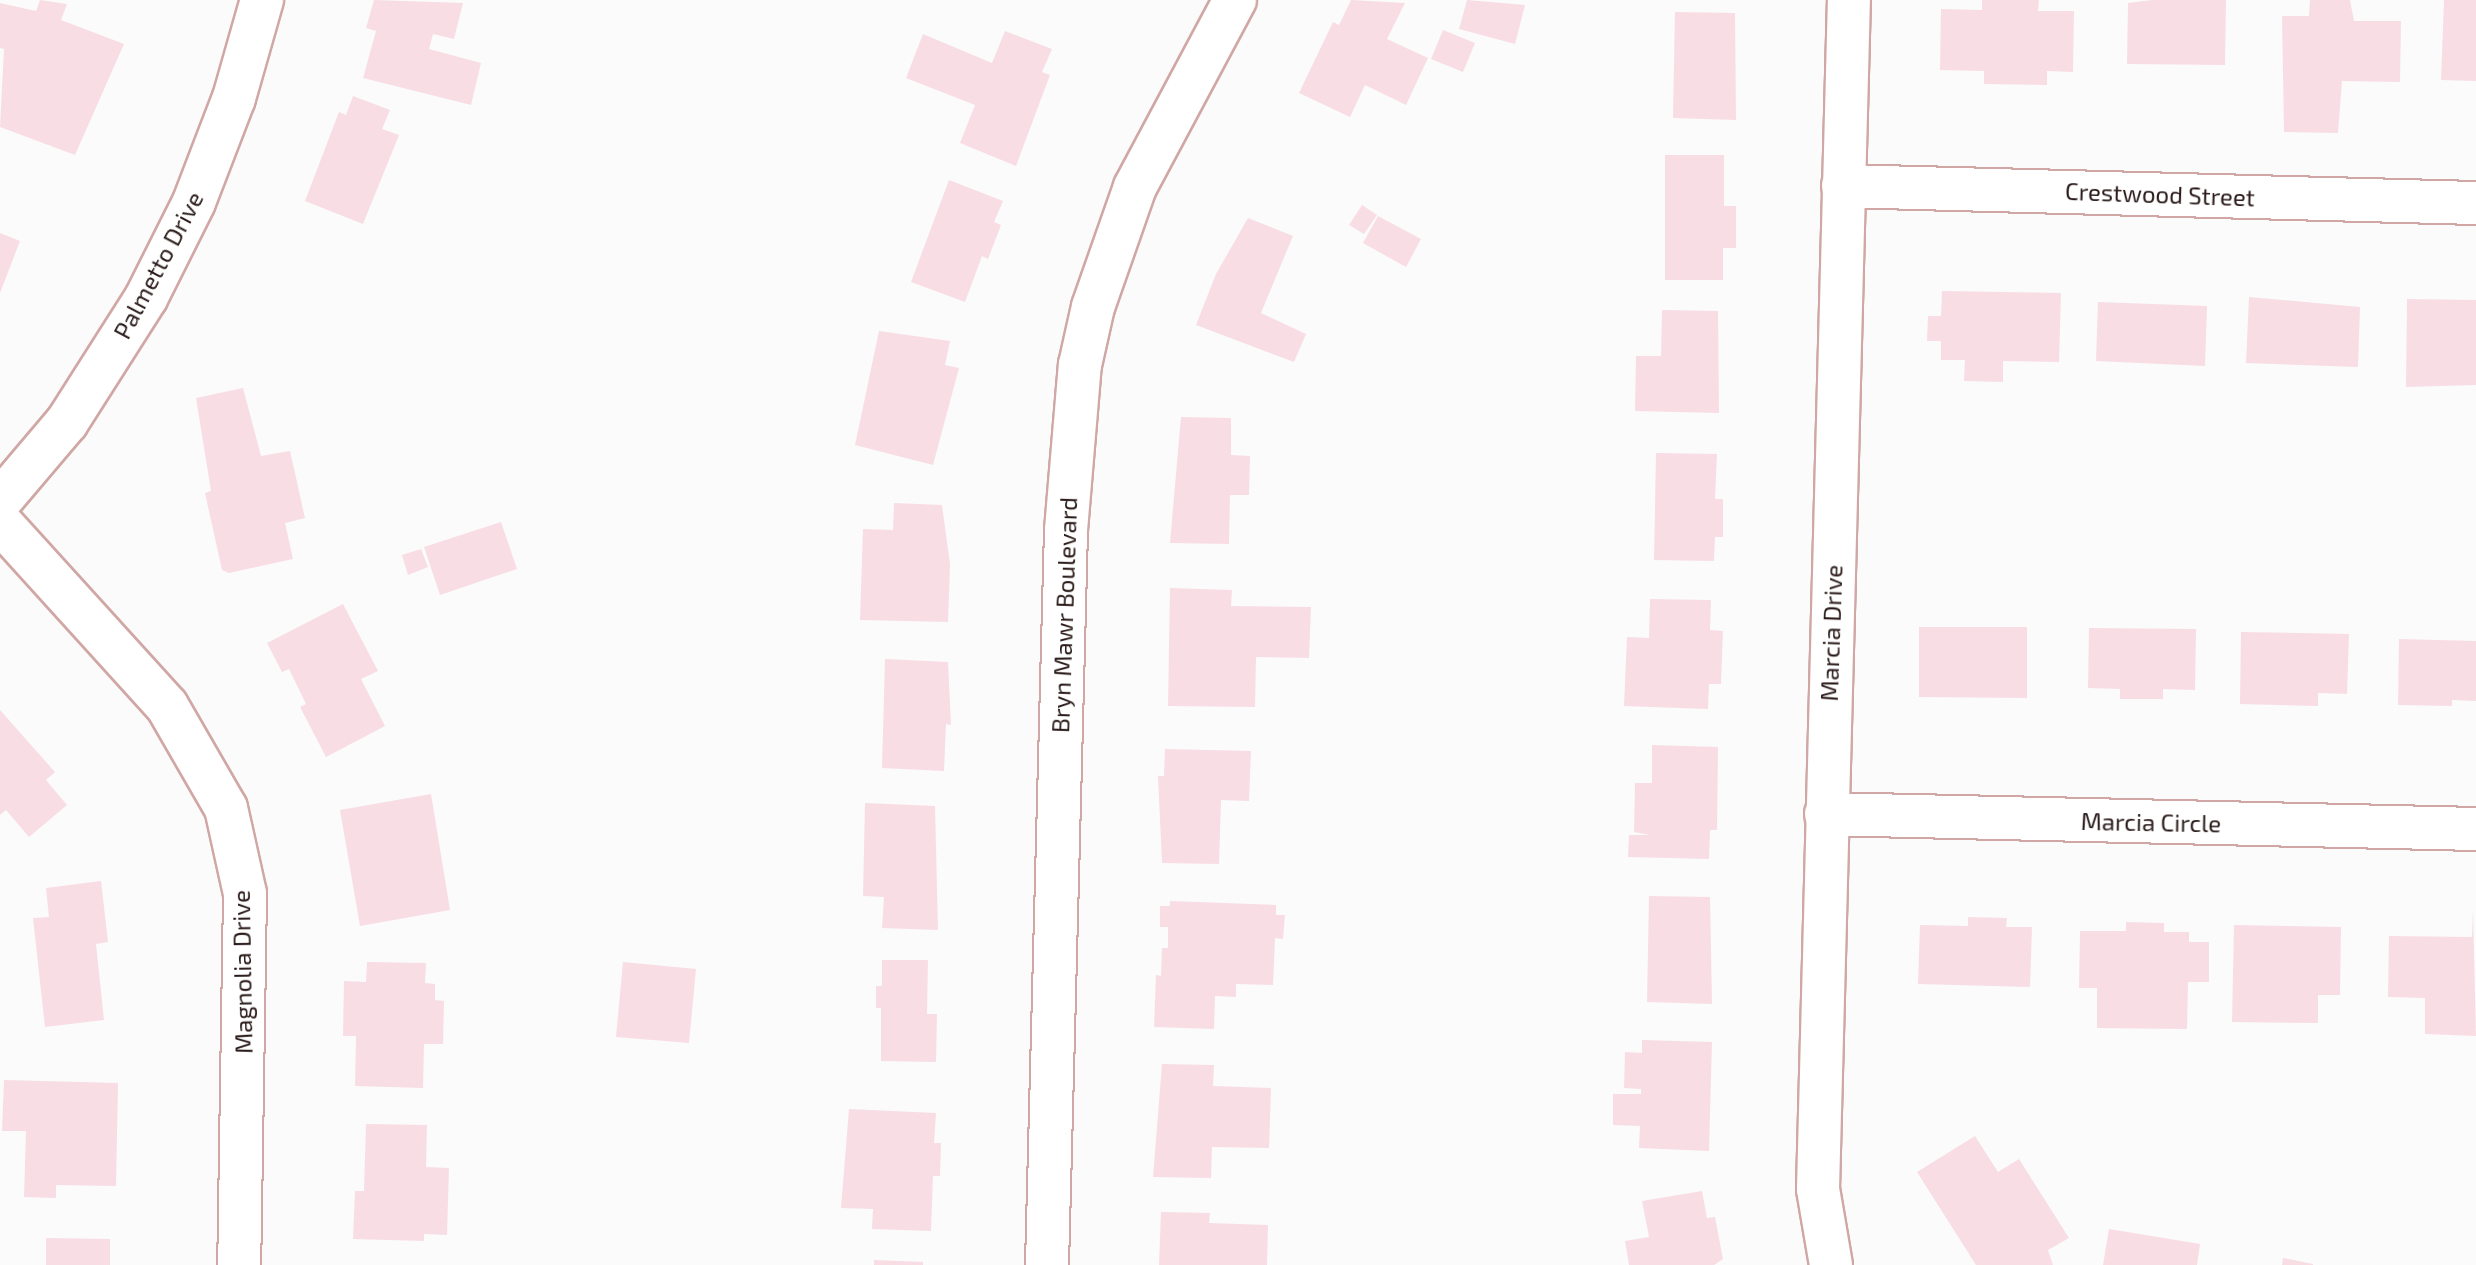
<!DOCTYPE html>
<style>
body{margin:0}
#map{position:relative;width:2476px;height:1265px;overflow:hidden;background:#fbfbfb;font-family:"Exo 2",sans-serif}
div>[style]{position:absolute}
.building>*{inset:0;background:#f8dde5}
.roads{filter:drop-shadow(2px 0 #d0a7a4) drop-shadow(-2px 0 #d0a7a4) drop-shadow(0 2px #d0a7a4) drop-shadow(0 -2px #d0a7a4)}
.street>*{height:42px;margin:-21px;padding:0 21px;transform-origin:21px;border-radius:21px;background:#fff}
span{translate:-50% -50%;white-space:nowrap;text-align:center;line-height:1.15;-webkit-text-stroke:6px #fff;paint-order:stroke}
.street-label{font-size:24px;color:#291a19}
</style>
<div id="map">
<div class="building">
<div style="clip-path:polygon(40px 0,67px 4px,61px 20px,124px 44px,75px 155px,0 127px,4px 49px,0 48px,0 3px,36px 11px)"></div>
<div style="clip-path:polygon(374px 0,463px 3px,454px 39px,433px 34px,429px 49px,481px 63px,471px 105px,363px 78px,376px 31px,366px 28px)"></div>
<div style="clip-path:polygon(1351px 0,1405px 3px,1387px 39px,1428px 58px,1406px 105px,1365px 85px,1350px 117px,1299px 93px,1333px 22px,1339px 25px)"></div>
<div style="clip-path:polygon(1467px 0,1525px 5px,1515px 44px,1459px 29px)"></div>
<div style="clip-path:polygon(1982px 0,2039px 0,2038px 11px,2074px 11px,2073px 72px,2047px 71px,2047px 85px,1984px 84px,1984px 71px,1940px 70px,1941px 9px,1982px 10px)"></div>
<div style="clip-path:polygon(2152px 0,2226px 0,2225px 65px,2127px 64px,2128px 3px)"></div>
<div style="clip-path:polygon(2310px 0,2350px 0,2354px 21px,2401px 21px,2400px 82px,2342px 81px,2338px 133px,2284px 132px,2282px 16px,2309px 16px)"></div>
<div style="clip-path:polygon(2444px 0,2476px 0,2476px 81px,2441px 80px)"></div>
<div style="clip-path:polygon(1675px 12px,1735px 13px,1736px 120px,1673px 118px)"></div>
<div style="clip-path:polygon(1443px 30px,1475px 43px,1463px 72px,1431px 59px)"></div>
<div style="clip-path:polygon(1005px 31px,1052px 49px,1042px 72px,1050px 75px,1016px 166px,960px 143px,975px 105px,906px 78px,923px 34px,992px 63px)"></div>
<div style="clip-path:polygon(353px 96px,390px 110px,382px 129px,399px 135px,363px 224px,305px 201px,339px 112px,346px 115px)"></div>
<div style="clip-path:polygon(1665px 155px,1724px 155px,1724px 206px,1736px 206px,1736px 248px,1723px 248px,1723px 280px,1665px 280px)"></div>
<div style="clip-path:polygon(949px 180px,1003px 201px,994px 222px,1001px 225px,988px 259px,982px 256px,965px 302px,911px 282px)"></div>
<div style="clip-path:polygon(1362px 205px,1377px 215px,1364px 234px,1349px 225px)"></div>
<div style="clip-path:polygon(1378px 216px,1421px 239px,1406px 267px,1363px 243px)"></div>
<div style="clip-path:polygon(1248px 218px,1293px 236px,1261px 313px,1306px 334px,1294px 362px,1196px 325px,1216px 274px)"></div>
<div style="clip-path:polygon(0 233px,20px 241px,0 293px)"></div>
<div style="clip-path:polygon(1942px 291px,2061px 293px,2059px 362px,2003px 361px,2003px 382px,1964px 381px,1965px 360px,1941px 360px,1941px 341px,1927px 341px,1928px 316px,1941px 316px)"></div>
<div style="clip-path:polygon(2249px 297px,2360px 307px,2358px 367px,2246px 363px)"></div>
<div style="clip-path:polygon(2407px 299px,2476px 300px,2476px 385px,2406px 387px)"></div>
<div style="clip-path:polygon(2098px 302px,2207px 306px,2205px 366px,2096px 361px)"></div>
<div style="clip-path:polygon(1662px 310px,1718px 311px,1719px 413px,1635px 411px,1636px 356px,1661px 356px)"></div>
<div style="clip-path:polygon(879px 331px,950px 341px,945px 365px,959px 368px,933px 465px,855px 445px)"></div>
<div style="clip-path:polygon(243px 388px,261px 456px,290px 451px,305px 518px,285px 523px,293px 559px,229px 573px,222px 570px,205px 493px,211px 491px,196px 398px)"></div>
<div style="clip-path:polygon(1181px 417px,1231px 418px,1231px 455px,1250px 456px,1249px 495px,1230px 495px,1229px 544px,1170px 543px)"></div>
<div style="clip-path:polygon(1656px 453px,1717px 454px,1715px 499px,1723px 499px,1723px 537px,1715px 537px,1714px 561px,1654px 560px)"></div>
<div style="clip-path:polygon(894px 503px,942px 505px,950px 564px,948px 622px,860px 620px,863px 529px,893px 530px)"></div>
<div style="clip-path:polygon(501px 522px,517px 569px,440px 595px,424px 547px)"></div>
<div style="clip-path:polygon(421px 549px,428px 567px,408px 575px,402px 555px)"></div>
<div style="clip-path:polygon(1170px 588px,1232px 590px,1231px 606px,1311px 607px,1309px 658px,1256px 657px,1255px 707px,1168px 706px)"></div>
<div style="clip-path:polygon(1650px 599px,1711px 600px,1710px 630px,1723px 631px,1721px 684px,1709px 684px,1708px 709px,1624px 706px,1627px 637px,1649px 638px)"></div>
<div style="clip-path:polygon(343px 604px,378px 671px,361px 679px,385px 726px,326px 757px,300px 707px,306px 704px,289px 669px,282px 672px,267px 643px)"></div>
<div style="clip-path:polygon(1919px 627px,2027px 627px,2027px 698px,1919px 697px)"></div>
<div style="clip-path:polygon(2089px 628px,2196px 629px,2195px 690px,2163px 689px,2163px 699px,2120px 699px,2120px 689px,2088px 688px)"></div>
<div style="clip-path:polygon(2241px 632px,2349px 634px,2347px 694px,2318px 693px,2318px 706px,2240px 704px)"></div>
<div style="clip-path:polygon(2399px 639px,2476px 641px,2476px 701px,2452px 700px,2452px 706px,2398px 705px)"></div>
<div style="clip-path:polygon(885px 659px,948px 662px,951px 725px,946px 724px,944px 771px,882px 768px)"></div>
<div style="clip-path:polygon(0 710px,55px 772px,46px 780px,67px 805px,29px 837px,6px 810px,0 815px)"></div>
<div style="clip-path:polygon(1652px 745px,1718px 747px,1717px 830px,1710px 830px,1709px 859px,1628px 857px,1629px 835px,1650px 835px,1634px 832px,1635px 783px,1652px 783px)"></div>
<div style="clip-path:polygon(1165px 749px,1251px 751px,1249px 801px,1221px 800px,1219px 864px,1162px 863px,1158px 776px,1164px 776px)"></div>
<div style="clip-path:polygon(431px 794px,450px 910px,360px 926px,340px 810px)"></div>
<div style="clip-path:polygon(865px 803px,935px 806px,938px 930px,882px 928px,884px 897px,863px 896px)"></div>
<div style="clip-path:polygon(101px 881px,108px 942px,96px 944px,104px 1020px,45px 1027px,33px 918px,49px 917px,46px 888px)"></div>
<div style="clip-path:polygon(1649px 896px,1710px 897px,1712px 1004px,1647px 1002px)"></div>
<div style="clip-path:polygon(1170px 901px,1276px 905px,1276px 915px,1285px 915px,1283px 939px,1275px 938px,1273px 985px,1236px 984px,1236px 997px,1215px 996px,1214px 1029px,1154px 1027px,1156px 975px,1161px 976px,1162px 948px,1168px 948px,1168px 927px,1160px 927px,1160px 906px,1170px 906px)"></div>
<div style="clip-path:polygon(2473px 909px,2476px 1036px,2425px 1034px,2425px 998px,2388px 997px,2389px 936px,2472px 937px)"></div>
<div style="clip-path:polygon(1968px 917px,2007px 918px,2006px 927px,2032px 927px,2030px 987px,1918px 984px,1920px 925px,1968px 926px)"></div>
<div style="clip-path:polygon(2126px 922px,2164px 923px,2164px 932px,2189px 932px,2189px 942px,2209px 942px,2209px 982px,2188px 982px,2187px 1029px,2097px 1028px,2097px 988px,2079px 988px,2080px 931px,2126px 931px)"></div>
<div style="clip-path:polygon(2234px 925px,2341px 927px,2340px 995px,2318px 995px,2318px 1023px,2232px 1022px)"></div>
<div style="clip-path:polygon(882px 960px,928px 960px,927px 1014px,937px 1014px,936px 1062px,881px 1061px,881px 1008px,876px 1008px,876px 986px,882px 986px)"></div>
<div style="clip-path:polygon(367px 962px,426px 963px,425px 983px,435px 984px,435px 1000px,444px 1001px,443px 1044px,424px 1044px,423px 1088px,355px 1086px,356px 1036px,343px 1036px,344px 981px,366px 982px)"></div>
<div style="clip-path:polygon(623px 962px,696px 969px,689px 1043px,616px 1037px)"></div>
<div style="clip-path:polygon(1642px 1040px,1712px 1042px,1709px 1151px,1639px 1148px,1640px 1126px,1613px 1125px,1613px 1094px,1641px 1094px,1641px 1089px,1624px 1088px,1625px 1052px,1642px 1053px)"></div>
<div style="clip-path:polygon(1162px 1064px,1214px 1065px,1213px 1086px,1271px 1088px,1269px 1148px,1212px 1147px,1211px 1178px,1153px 1177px)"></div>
<div style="clip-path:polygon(4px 1080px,118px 1083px,116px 1186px,56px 1185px,56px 1198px,24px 1197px,26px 1131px,2px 1131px)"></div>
<div style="clip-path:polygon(849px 1109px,936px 1113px,934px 1143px,941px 1143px,940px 1176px,933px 1176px,931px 1231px,872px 1229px,873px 1209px,841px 1208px)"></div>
<div style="clip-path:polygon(366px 1124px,427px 1125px,426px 1167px,449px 1168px,447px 1235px,424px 1234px,424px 1241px,353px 1239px,355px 1191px,364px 1191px)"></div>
<div style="clip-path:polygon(1975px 1136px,1998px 1172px,2019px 1159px,2069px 1238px,2048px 1250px,2053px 1265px,1976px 1265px,1917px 1172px)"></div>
<div style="clip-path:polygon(1702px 1191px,1707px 1218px,1715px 1217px,1723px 1259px,1714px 1265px,1629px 1265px,1625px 1241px,1649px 1237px,1642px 1201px)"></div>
<div style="clip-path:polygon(1161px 1212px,1210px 1213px,1209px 1223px,1268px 1225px,1267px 1265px,1159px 1265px)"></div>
<div style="clip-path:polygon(2109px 1229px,2200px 1244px,2197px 1265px,2103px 1265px)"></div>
<div style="clip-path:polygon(46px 1238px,110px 1239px,110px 1265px,46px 1265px)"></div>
<div style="clip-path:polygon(2283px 1258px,2313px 1264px,2313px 1265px,2282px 1265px)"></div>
<div style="clip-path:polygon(874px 1260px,923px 1262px,923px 1265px,874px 1265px)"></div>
</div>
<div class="roads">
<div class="street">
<div style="left:1843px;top:186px;width:633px;rotate:1.54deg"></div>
<div style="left:0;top:501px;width:104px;rotate:-49.7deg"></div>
<div style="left:67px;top:422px;width:147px;rotate:-57.5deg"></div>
<div style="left:146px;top:298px;width:107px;rotate:-63.4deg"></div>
<div style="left:194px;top:202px;width:111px;rotate:-69deg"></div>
<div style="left:234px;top:98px;width:102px;rotate:-74.1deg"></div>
<div style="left:0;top:522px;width:248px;rotate:47.8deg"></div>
<div style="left:167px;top:706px;width:118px;rotate:60deg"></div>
<div style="left:226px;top:808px;width:88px;rotate:77.5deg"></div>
<div style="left:245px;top:894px;width:371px;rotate:90.9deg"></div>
<div style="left:1826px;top:814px;width:650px;rotate:1.32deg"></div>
<div style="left:1047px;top:1265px;width:735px;rotate:-88.52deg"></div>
<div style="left:1066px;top:530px;width:166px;rotate:-85.2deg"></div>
<div style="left:1080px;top:365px;width:59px;rotate:-77.4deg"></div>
<div style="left:1093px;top:307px;width:127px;rotate:-70.7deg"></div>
<div style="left:1135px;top:187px;width:212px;rotate:-61.9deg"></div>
<div style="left:1831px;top:1265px;width:77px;rotate:-99.7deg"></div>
<div style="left:1818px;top:1189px;width:1189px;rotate:-88.51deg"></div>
</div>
</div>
<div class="street-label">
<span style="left:2160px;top:194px;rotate:2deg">Crestwood Street</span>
<span style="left:158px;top:265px;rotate:-62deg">Palmetto Drive</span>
<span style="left:1064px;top:615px;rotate:-88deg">Bryn Mawr Boulevard</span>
<span style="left:1831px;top:633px;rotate:-88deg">Marcia Drive</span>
<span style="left:2151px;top:822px;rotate:1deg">Marcia Circle</span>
<span style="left:242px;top:972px;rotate:-91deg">Magnolia Drive</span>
</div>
</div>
